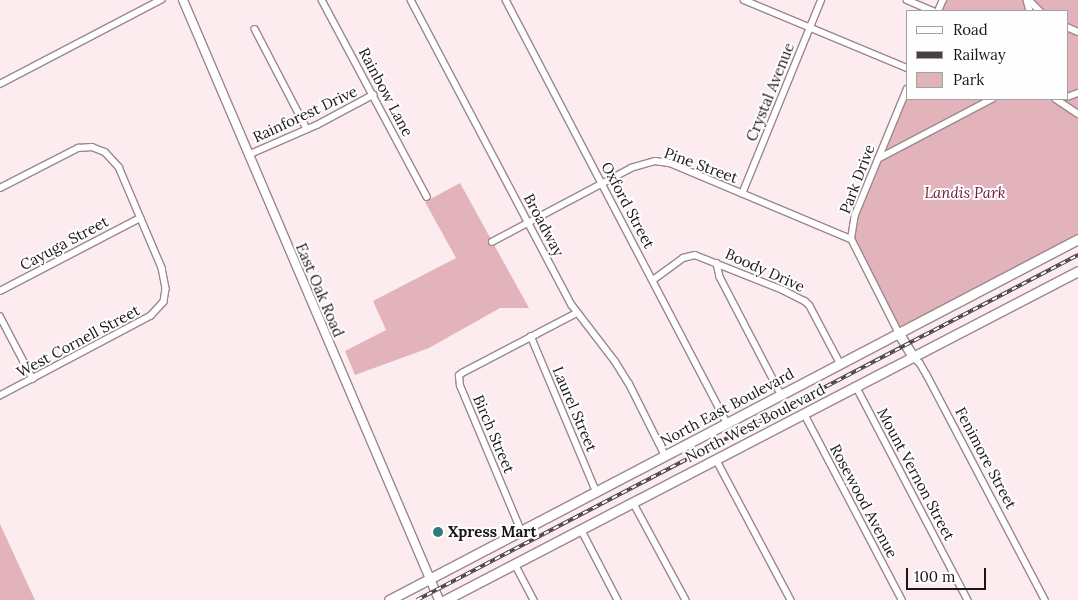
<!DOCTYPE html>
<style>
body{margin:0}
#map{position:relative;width:1078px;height:600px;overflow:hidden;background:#fcecef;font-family:Lora,serif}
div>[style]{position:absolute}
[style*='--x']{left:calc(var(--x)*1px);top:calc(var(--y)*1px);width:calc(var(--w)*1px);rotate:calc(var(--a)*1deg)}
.green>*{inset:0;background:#e3b3bb}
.roads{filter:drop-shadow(1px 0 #9b888b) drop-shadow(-1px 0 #9b888b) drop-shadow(0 1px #9b888b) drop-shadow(0 -1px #9b888b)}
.minor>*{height:5.5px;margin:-2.75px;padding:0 2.75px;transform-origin:2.75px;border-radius:2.75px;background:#fff}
.tertiary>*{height:8px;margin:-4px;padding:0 4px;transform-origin:4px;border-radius:4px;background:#fff}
.secondary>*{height:9px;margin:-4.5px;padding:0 4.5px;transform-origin:4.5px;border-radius:4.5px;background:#fff}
.rail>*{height:4px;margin-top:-2px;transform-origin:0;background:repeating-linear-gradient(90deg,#fefefe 0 5.5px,#483f41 0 11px);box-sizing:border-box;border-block:1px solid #483f41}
.dots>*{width:14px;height:14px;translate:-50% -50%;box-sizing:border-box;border:2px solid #fefefe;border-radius:50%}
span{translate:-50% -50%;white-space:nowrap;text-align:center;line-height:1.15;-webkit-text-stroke:4px #fefefe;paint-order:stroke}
.street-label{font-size:15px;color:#1d1617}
.park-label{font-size:15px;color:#711a35;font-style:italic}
.poi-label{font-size:15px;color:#1d1617;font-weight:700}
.left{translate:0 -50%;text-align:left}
.legend{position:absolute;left:906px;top:10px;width:162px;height:90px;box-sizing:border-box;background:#fefefe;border:1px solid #a4a1a2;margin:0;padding:6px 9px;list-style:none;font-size:15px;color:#1d1617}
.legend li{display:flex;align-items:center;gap:10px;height:25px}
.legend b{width:25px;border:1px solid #a4a1a2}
.scale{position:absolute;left:906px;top:568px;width:80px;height:22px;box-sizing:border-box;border:2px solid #1d1617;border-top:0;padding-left:6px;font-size:15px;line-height:18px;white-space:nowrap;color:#1d1617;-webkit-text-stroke:4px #fefefe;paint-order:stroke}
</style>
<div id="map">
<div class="green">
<i style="clip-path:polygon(943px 0,1078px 0,1078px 239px,898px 332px,862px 262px,846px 237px,907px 88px,907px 99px,1067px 99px,1067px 11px,938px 11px)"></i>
<i style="clip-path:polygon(460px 183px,529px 308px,500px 308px,429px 348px,355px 375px,345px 351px,386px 330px,373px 301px,456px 258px,425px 202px)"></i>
<i style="clip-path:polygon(0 524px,17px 561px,35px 600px,0 600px)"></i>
</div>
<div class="roads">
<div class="minor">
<i style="--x:322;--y:0;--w:223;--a:61.9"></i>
<i style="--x:411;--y:0;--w:345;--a:62.2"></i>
<i style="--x:572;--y:305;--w:71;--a:52.5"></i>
<i style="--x:615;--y:361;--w:26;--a:58"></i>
<i style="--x:629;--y:383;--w:80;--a:63.4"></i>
<i style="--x:506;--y:0;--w:476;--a:62.4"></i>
<i style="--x:744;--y:0;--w:177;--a:22.6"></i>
<i style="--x:907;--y:0;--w:28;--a:23"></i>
<i style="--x:1027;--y:0;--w:11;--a:75"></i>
<i style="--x:1029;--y:0;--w:16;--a:45"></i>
<i style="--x:938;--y:11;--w:12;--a:-66"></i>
<i style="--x:1067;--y:27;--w:12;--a:24"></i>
<i style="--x:255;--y:29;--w:113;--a:62.5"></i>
<i style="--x:0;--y:84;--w:182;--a:-27.6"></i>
<i style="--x:1067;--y:97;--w:12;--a:-20"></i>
<i style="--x:1056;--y:99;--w:27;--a:34"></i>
<i style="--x:248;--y:155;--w:75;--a:-23.5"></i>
<i style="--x:317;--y:125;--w:64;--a:-28.2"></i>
<i style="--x:878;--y:159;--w:129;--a:-27.8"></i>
<i style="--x:0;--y:188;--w:88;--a:-27.1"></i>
<i style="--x:78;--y:148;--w:14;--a:-4"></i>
<i style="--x:92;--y:147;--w:14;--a:21"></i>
<i style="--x:105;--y:152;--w:21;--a:47"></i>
<i style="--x:119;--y:167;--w:110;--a:66.9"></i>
<i style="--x:162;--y:268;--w:21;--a:79"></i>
<i style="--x:166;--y:289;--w:13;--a:99"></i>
<i style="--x:164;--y:302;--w:19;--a:133"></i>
<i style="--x:151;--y:316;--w:171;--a:152.1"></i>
<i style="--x:742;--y:194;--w:209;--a:-67.8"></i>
<i style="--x:492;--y:242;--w:157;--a:-28"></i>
<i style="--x:631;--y:168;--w:25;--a:-16"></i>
<i style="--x:655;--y:161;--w:15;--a:8"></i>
<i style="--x:670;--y:163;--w:196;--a:22.8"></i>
<i style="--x:717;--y:263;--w:14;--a:78"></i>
<i style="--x:720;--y:277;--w:132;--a:62.5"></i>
<i style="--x:653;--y:280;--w:37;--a:-36"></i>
<i style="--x:683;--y:258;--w:12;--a:-14"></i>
<i style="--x:695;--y:255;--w:95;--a:21.7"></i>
<i style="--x:783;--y:290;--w:25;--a:27"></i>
<i style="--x:805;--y:301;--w:7;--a:45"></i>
<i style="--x:810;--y:306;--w:64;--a:62.2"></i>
<i style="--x:0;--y:291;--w:158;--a:-27.5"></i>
<i style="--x:0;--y:316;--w:71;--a:62.4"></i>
<i style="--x:898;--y:332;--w:104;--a:-116.8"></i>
<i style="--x:851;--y:239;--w:24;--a:-81"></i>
<i style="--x:855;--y:215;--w:136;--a:-67.6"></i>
<i style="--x:531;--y:336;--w:168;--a:67.2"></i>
<i style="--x:913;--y:357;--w:9;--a:41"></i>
<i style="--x:920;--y:363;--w:14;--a:60"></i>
<i style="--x:927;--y:375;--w:254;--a:62.3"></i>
<i style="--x:856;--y:386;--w:242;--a:62.4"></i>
<i style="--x:804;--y:413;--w:211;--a:62.3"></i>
<i style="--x:716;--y:459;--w:160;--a:62"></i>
<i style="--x:633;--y:502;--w:111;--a:61.6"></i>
<i style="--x:581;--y:529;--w:80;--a:62.5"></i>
<i style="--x:521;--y:531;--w:157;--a:-112.8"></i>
<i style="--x:460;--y:386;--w:10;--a:-96"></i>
<i style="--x:459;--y:376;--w:4;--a:-45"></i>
<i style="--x:462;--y:373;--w:130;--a:-27.6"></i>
<i style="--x:515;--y:564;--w:41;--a:62.2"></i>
</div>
<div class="tertiary">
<i style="--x:183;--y:0;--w:652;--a:66.89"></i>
</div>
<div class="secondary">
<i style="--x:898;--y:332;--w:29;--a:59"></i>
<i style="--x:389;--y:600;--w:778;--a:-27.65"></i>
<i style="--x:445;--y:600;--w:713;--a:-27.46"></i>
</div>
</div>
<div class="rail">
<i style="--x:417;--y:600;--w:746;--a:-27.56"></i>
</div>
<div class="dots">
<i style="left:438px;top:532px;background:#317a7a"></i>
</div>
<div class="street-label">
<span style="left:386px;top:92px;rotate:62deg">Rainbow Lane</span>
<span style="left:770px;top:92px;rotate:-68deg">Crystal Avenue</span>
<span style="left:305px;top:114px;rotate:-25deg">Rainforest Drive</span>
<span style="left:701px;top:165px;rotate:20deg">Pine Street</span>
<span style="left:857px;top:179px;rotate:-69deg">Park Drive</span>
<span style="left:628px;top:205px;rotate:62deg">Oxford Street</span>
<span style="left:544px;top:225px;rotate:62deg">Broadway</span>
<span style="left:64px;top:243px;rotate:-28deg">Cayuga Street</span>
<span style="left:765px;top:270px;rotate:24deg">Boody Drive</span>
<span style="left:320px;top:290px;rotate:67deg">East Oak Road</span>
<span style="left:78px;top:341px;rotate:-28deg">West Cornell Street</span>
<span style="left:727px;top:407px;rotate:-28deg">North East Boulevard</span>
<span style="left:575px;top:409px;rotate:67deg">Laurel Street</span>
<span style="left:755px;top:423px;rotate:-27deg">North West Boulevard</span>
<span style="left:494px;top:434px;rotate:67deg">Birch Street</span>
<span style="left:986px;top:458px;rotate:62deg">Fenimore Street</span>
<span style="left:916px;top:474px;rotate:62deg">Mount Vernon Street</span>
<span style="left:864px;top:501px;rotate:62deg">Rosewood Avenue</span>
</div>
<div class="park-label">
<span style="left:965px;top:193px">Landis Park</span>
</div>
<div class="poi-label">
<span class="left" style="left:448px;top:532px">Xpress Mart</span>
</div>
<ul class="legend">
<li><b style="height:6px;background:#fff"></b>Road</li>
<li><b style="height:6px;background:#483f41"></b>Railway</li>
<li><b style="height:14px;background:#e3b3bb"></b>Park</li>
</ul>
<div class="scale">100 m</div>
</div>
